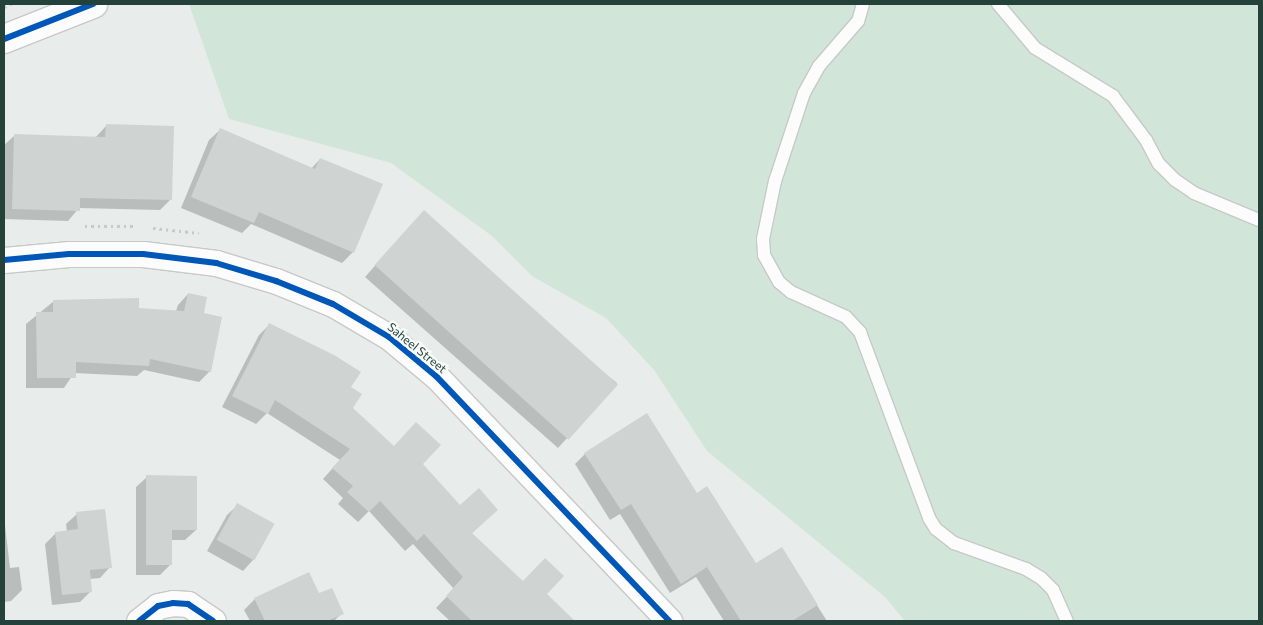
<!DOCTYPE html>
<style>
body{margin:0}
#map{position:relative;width:1263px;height:625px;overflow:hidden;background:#e8edeb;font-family:Commissioner,sans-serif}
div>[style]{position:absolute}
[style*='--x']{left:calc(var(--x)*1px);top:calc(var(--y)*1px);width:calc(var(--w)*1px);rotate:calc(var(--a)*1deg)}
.green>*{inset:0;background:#d1e6d8}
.shadow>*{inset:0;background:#0003}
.building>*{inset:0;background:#cfd4d2;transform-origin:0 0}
.path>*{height:3px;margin-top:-1.5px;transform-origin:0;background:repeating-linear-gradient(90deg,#c3ccca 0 2.5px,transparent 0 6.5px)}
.roads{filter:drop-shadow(1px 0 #c5cac8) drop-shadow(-1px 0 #c5cac8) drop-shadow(0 1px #c5cac8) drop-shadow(0 -1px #c5cac8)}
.lane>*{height:12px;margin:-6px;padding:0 6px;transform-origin:6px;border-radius:6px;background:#fcfcfc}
.street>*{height:25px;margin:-12.5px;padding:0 12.5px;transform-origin:12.5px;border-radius:12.5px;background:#fcfcfc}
.secondary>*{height:28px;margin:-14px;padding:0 14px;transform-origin:14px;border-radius:14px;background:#fcfcfc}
.cycleway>*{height:6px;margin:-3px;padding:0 3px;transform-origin:3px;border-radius:3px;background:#0057b8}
span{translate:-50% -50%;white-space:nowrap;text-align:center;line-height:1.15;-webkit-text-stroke:5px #f7fbf9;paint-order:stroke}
.street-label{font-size:12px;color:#24423a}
.frame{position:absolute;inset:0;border:5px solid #24423a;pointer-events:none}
</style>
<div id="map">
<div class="green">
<i style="clip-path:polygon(189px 4px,1259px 4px,1259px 621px,905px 621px,885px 597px,707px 451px,654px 370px,606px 318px,532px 276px,492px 236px,391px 163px,229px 119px)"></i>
</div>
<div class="shadow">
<i style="clip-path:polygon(106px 126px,170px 200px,160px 210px,79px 208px,68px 221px,4px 219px,4px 145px,14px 136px,95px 138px)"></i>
<i style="clip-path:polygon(220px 130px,311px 169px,320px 159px,353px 252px,342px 263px,251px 224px,242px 233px,181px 208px,209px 140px)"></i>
<i style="clip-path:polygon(413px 223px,617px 383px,558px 448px,365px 277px)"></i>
<i style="clip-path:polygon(188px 294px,203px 314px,210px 371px,199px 382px,144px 370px,137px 376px,74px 373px,64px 388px,26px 388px,26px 324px,54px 301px,138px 299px,138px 309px,176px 311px,178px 305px)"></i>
<i style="clip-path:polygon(269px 325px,349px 387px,351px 408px,394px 447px,421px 464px,460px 507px,486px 520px,471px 534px,523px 583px,546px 595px,573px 621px,450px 621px,436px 608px,454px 589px,413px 544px,405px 551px,369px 511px,358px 522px,338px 504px,343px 498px,323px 479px,340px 460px,267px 413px,256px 424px,222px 407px,259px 335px)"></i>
<i style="clip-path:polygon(585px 454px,697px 494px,756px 565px,781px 549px,827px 621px,724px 621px,696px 577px,670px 593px,620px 514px,610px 520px,575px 464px)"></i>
<i style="clip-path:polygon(147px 477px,196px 530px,185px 540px,171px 540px,171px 564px,160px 575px,136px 575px,136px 487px)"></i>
<i style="clip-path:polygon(238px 505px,253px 560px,243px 571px,207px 551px,227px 515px)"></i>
<i style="clip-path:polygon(77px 514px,110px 567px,100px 578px,90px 579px,91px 591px,80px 602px,52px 605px,45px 544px,56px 533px,67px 532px,66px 524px)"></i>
<i style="clip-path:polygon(5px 525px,10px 568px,19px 567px,22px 590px,11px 601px,4px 602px)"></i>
<i style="clip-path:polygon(319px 595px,342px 613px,334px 621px,250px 621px,244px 610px,255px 599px)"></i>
</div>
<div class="building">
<i style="clip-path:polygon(106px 124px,174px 126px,172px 200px,80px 198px,80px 211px,12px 209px,14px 134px,105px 137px)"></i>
<i style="clip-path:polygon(220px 128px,315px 169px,320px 158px,383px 184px,354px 253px,259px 212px,254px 223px,191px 197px)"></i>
<i style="left:424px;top:210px;width:261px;height:74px;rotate:42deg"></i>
<i style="clip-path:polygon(188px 293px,207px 297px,204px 313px,222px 317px,211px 372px,150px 359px,149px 366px,76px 362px,76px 378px,37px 378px,36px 312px,53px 312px,53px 300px,139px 298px,139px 308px,184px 311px)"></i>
<i style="clip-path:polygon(269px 323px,334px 355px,361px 372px,351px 387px,362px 394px,353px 408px,394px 446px,416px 422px,441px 445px,423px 464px,460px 505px,479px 488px,498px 510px,472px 533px,523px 581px,545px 558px,564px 576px,547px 594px,575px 621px,472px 621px,446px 596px,463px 577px,424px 534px,417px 541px,380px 501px,369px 512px,347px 492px,353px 486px,332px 468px,350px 449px,275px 400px,268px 414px,232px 396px)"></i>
<i style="clip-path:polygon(647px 413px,697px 493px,707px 486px,756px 563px,782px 547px,818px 605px,792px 621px,741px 621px,707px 567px,681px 584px,631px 504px,621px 510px,584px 453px)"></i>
<i style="clip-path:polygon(146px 475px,197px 476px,197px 530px,172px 530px,172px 565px,146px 565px)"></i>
<i style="left:237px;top:503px;width:43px;height:42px;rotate:29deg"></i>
<i style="clip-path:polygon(105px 509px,112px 568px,90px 570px,92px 592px,62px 595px,55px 532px,78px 529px,76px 512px)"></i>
<i style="clip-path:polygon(309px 572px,319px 593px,332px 588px,344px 614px,327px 621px,265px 621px,254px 598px)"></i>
</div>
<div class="path">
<i style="--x:4;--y:7;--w:8;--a:-23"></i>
<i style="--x:85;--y:226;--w:49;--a:0"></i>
<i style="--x:153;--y:228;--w:46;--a:6.2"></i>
</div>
<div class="roads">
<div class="lane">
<i style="--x:863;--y:4;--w:18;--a:106"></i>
<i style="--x:858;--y:21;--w:60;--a:130.9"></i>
<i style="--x:819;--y:66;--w:31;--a:119"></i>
<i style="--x:804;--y:93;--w:93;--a:108.2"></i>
<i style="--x:775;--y:181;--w:59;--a:101.7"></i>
<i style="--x:763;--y:239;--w:16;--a:86"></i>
<i style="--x:764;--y:255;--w:31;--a:61"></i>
<i style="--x:779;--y:282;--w:16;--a:40"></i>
<i style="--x:791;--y:292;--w:60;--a:24.4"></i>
<i style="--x:846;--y:317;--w:21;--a:47"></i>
<i style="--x:860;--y:332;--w:198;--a:69.6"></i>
<i style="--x:929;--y:518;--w:13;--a:58"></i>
<i style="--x:936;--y:529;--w:23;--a:38"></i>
<i style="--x:954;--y:543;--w:77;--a:19.9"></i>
<i style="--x:1026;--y:569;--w:17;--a:31"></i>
<i style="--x:1041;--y:578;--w:17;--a:45"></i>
<i style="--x:1053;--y:590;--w:34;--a:66"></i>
<i style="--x:998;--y:4;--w:57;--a:49.9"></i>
<i style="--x:1035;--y:48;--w:92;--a:31.6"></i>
<i style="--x:1113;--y:96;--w:55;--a:53.1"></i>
<i style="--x:1146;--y:140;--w:27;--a:62"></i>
<i style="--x:1159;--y:164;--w:23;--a:45"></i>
<i style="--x:1175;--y:180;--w:23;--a:34"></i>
<i style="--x:1194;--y:193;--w:70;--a:22.6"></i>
</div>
<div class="street">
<i style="--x:4;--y:260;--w:65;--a:-5.3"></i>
<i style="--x:69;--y:254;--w:74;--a:0"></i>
<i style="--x:143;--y:254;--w:74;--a:7"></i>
<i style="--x:216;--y:263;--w:63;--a:16.7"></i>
<i style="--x:276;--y:281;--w:61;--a:22"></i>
<i style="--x:333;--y:304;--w:65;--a:30.5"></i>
<i style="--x:389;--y:337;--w:62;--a:39.8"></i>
<i style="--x:437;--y:377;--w:337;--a:46.4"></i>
<i style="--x:139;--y:621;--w:24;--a:-38"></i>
<i style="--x:158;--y:606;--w:15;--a:-11"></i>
<i style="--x:173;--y:603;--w:15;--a:4"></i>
<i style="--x:188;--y:604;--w:30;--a:34"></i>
</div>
<div class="secondary">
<i style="--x:4;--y:39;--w:96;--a:-21.5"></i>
</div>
</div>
<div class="cycleway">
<i style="--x:4;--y:39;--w:96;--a:-21.5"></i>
<i style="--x:4;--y:260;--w:65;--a:-5.3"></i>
<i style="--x:69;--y:254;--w:74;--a:0"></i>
<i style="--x:143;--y:254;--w:74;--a:7"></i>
<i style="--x:216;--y:263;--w:63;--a:16.7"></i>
<i style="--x:276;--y:281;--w:61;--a:22"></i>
<i style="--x:333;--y:304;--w:65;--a:30.5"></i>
<i style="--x:389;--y:337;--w:62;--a:39.8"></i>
<i style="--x:437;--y:377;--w:337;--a:46.4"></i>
<i style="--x:139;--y:621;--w:24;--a:-38"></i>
<i style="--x:158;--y:606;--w:15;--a:-11"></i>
<i style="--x:173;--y:603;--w:15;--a:4"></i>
<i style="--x:188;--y:604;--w:30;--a:34"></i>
</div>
<div class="street-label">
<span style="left:417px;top:348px;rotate:39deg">Saheel Street</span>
</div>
<div class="frame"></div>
</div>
